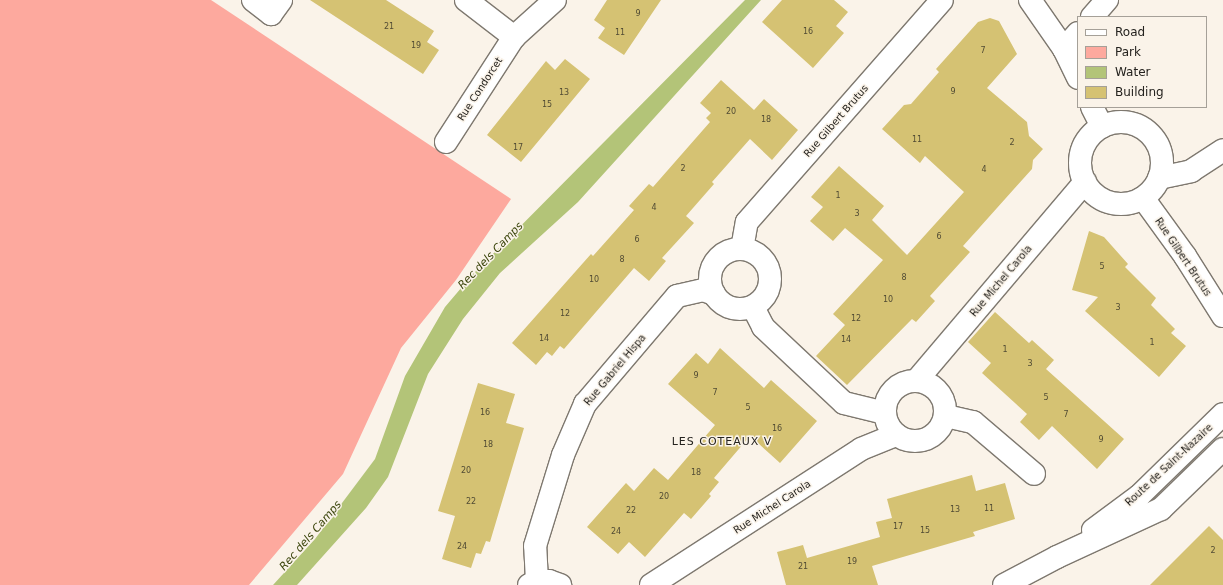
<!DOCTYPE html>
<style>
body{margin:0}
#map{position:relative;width:1223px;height:585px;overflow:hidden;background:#faf3e9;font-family:"DejaVu Sans",sans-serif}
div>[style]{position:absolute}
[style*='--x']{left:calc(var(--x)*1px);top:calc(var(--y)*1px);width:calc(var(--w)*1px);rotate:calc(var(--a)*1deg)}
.green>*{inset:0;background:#fda99e}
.water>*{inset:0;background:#b3c478}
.building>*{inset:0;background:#d5c273}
.roads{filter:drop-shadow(1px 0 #7e786f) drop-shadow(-1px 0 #7e786f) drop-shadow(0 1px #7e786f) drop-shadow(0 -1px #7e786f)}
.minor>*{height:22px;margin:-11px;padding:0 11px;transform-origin:11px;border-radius:11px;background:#fff}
.minor>.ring{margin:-11px;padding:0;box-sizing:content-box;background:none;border:22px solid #fff;border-radius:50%}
span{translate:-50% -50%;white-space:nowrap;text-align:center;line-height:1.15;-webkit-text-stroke:3px #faf3e9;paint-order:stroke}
.number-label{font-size:8px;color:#514b34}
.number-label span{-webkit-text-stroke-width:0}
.street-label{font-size:10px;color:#25231f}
.water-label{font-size:11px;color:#3a440a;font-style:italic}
.neighbourhood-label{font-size:11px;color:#25231f;letter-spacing:1px}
.legend{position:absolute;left:1077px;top:16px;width:130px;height:92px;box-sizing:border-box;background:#faf3e9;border:1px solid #a5a098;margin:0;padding:5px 7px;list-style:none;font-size:12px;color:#25231f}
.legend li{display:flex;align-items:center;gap:8px;height:20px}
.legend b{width:20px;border:1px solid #a5a098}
</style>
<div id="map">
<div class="green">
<i style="clip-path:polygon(0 0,211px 0,511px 199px,456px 280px,401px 348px,343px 474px,249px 585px,0 585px)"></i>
</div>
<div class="water">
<i style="clip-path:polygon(745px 0,761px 0,578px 202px,500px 273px,463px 319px,428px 374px,388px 477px,366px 508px,297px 585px,273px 585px,315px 539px,375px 459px,405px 376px,445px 307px,473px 274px)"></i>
</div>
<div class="building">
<i style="clip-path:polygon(310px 0,386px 0,434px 31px,427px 42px,439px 50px,423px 74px)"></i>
<i style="clip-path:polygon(607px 0,661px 0,624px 55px,598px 38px,605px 28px,594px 20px)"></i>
<i style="clip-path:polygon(782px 0,834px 0,848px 12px,836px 26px,844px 33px,813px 68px,762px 22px)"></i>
<i style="clip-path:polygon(990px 18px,999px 21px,1017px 54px,987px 88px,1027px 122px,1029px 136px,1043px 149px,1033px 160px,1032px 169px,963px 246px,970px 252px,930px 296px,935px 301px,916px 322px,912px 319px,847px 385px,816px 356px,845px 325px,833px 314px,883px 260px,845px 228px,833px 241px,810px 221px,823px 207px,811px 197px,839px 166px,884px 206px,872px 220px,907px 255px,964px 192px,925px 156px,920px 163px,882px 129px,904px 105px,911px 104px,939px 72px,936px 69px,978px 22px)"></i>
<i style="clip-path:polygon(565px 59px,590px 79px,521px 162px,487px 135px,546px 61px,555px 70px)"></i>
<i style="clip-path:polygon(721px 80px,754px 110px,764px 99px,798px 130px,772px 160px,750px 139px,712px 182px,714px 184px,686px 216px,694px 223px,662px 258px,666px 261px,649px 281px,634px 268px,564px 349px,560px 346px,552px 356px,547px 352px,536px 365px,512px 343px,591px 254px,593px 256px,634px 210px,629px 206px,649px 184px,653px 187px,710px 122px,706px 118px,711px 113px,700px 103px)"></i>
<i style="clip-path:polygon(1089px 231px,1104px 237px,1128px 264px,1125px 267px,1156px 298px,1151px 305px,1175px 329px,1171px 333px,1186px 346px,1159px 377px,1085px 311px,1098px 297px,1072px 290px)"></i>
<i style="clip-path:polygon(995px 312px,1029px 343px,1032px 340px,1054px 360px,1046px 369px,1124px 439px,1097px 469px,1052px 426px,1039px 440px,1020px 422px,1027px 414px,982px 373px,991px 363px,968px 342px)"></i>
<i style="clip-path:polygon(720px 348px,764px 388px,771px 380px,817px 421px,780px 463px,750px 436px,714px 478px,719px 482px,709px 494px,711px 496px,691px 519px,684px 513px,645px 557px,629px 542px,618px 554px,587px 527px,626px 483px,634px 491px,654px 468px,668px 480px,715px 425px,668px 384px,696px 353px,708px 364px)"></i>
<i style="clip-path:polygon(478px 383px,515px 394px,506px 423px,524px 428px,490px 542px,486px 541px,481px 554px,476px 553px,471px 568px,442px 559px,455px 516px,438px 511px)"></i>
<i style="clip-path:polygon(972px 475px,976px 491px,1005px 483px,1015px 519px,973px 532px,975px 536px,872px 566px,878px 585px,786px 585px,777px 552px,803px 545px,807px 558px,880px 537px,876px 522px,892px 518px,887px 499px)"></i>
<i style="clip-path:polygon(1209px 526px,1223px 540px,1223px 585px,1150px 585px)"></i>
</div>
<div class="roads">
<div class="minor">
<i style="--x:253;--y:0;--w:23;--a:38"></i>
<i style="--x:271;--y:14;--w:17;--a:-54"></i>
<i style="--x:466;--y:0;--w:61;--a:37.6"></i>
<i style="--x:1030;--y:0;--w:60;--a:55.2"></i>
<i style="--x:1064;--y:49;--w:32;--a:64"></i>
<i style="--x:1092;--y:17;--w:23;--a:-49"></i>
<i style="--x:1064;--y:49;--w:21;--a:-49"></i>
<i style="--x:1092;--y:107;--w:22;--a:63"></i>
<i class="ring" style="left:1080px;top:122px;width:60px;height:60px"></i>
<i style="--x:446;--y:142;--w:125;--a:-57.1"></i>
<i style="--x:514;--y:37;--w:55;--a:-42.1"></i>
<i style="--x:1159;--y:178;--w:33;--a:-12"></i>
<i style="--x:1191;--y:171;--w:38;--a:-33"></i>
<i style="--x:1143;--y:198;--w:72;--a:54.1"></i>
<i style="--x:1185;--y:256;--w:71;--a:57.7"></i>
<i style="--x:742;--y:249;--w:27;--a:-80"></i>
<i style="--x:747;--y:222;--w:295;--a:-48.7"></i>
<i class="ring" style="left:710px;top:249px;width:38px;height:38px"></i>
<i style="--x:753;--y:307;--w:22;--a:63"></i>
<i style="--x:763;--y:327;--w:111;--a:43.2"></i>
<i style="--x:844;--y:403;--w:42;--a:13.7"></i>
<i style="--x:917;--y:380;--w:260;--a:-49.7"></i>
<i class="ring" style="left:885px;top:381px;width:38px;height:38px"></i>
<i style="--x:946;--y:416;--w:28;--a:13"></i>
<i style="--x:973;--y:422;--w:80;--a:40.4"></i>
<i style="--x:1093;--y:530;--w:57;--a:-36.5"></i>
<i style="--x:1139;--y:496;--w:117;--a:-44.3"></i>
<i style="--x:537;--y:581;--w:35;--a:-93"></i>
<i style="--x:535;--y:546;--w:95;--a:-72.9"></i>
<i style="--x:563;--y:455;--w:56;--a:-66.7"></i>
<i style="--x:585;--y:404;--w:142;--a:-49.6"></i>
<i style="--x:677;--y:296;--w:27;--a:-13"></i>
<i style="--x:703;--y:290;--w:12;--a:20"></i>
<i style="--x:529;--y:585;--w:9;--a:-27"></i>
<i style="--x:537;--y:581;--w:12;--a:0"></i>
<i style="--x:549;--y:581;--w:12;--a:20"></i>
<i style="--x:651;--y:585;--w:250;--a:-32.9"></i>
<i style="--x:861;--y:449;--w:38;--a:-22"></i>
<i style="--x:1004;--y:585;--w:60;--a:-27.8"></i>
<i style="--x:1057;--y:557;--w:115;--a:-24.8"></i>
<i style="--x:1161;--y:509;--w:86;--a:-44.1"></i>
</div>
</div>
<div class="number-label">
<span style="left:638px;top:14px">9</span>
<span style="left:389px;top:27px">21</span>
<span style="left:808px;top:32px">16</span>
<span style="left:620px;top:33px">11</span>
<span style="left:416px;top:46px">19</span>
<span style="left:983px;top:51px">7</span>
<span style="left:953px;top:92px">9</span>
<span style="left:564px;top:93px">13</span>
<span style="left:547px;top:105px">15</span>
<span style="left:731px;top:112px">20</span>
<span style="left:766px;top:120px">18</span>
<span style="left:917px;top:140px">11</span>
<span style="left:1012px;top:143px">2</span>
<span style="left:518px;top:148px">17</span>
<span style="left:683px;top:169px">2</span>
<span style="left:984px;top:170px">4</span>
<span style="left:838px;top:196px">1</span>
<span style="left:654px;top:208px">4</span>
<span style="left:857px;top:214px">3</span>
<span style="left:939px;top:237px">6</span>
<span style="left:637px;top:240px">6</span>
<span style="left:622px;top:260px">8</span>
<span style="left:1102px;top:267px">5</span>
<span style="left:904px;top:278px">8</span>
<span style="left:594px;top:280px">10</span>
<span style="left:888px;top:300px">10</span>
<span style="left:1118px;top:308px">3</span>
<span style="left:565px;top:314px">12</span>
<span style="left:856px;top:319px">12</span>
<span style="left:544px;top:339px">14</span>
<span style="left:846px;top:340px">14</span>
<span style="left:1152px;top:343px">1</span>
<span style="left:1005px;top:350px">1</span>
<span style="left:1030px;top:364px">3</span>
<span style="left:696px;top:376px">9</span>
<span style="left:715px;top:393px">7</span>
<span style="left:1046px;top:398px">5</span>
<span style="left:748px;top:408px">5</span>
<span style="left:485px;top:413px">16</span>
<span style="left:1066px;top:415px">7</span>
<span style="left:777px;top:429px">16</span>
<span style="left:1101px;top:440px">9</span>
<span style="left:488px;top:445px">18</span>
<span style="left:466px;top:471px">20</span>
<span style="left:696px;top:473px">18</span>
<span style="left:664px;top:497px">20</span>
<span style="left:471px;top:502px">22</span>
<span style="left:989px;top:509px">11</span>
<span style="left:955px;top:510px">13</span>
<span style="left:631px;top:511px">22</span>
<span style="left:898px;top:527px">17</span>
<span style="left:925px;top:531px">15</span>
<span style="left:616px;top:532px">24</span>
<span style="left:462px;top:547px">24</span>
<span style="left:1213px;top:551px">2</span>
<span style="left:852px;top:562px">19</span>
<span style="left:803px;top:567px">21</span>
</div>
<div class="street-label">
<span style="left:480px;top:89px;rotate:-57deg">Rue Condorcet</span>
<span style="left:836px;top:121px;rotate:-49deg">Rue Gilbert Brutus</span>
<span style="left:1183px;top:257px;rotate:56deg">Rue Gilbert Brutus</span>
<span style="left:1001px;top:281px;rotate:-50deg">Rue Michel Carola</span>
<span style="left:615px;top:370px;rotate:-50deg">Rue Gabriel Hispa</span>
<span style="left:1169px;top:465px;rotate:-43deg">Route de Saint-Nazaire</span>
<span style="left:772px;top:507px;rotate:-33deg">Rue Michel Carola</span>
</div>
<div class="water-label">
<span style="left:491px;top:256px;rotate:-46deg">Rec dels Camps</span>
<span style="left:311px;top:536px;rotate:-49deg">Rec dels Camps</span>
</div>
<div class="neighbourhood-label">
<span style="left:722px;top:442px">LES COTEAUX V</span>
</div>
<ul class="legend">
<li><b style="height:5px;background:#fff"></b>Road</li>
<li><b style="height:11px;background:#fda99e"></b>Park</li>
<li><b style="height:11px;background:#b3c478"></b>Water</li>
<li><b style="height:11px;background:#d5c273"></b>Building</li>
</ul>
</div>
